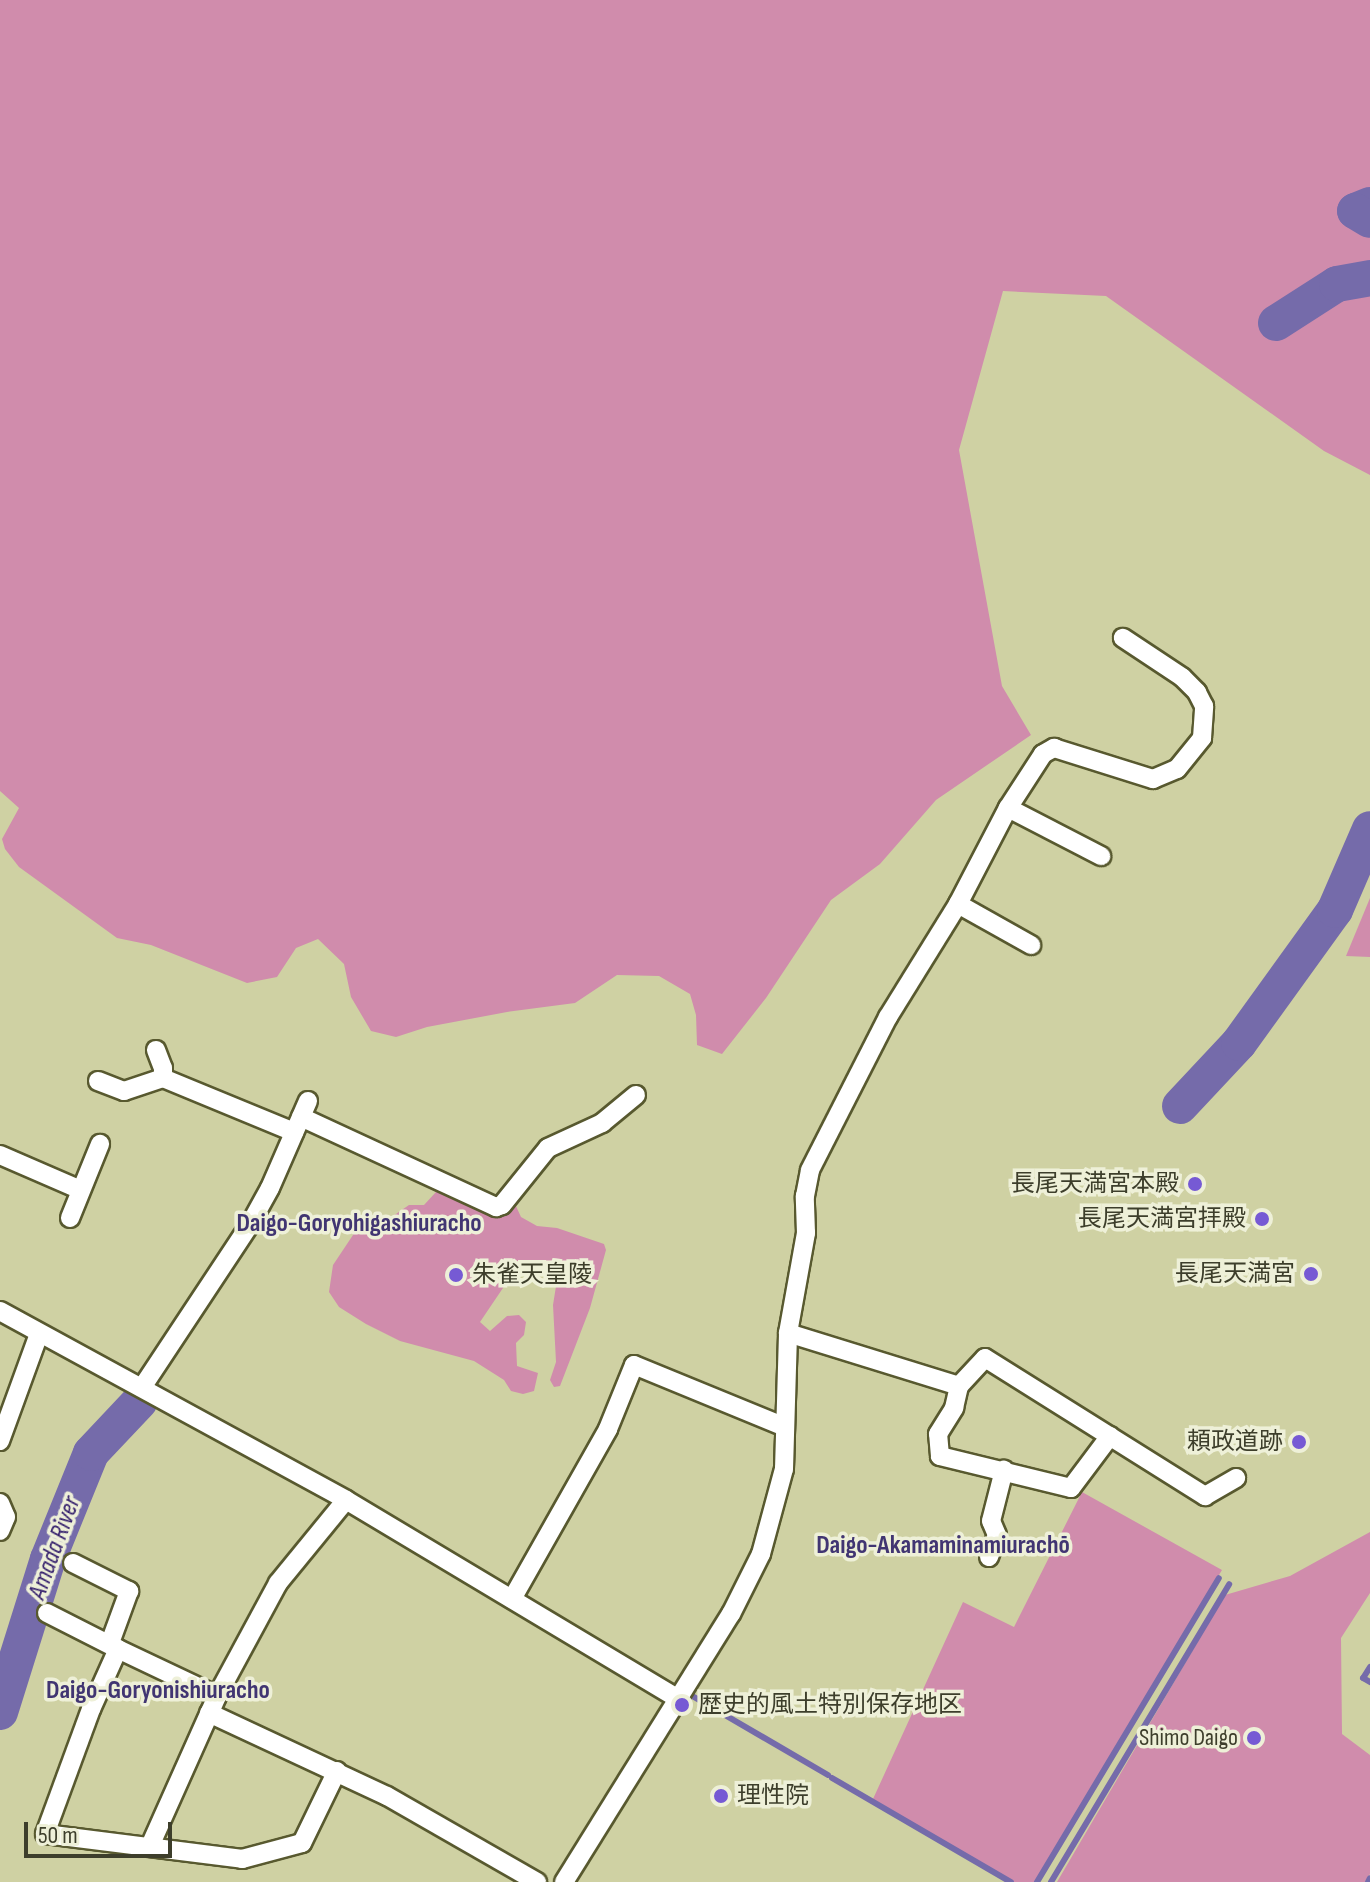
<!DOCTYPE html>
<meta charset="utf-8">
<style>
body{margin:0}
#map{position:relative;width:1370px;height:1882px;overflow:hidden;background:#cfd1a3;font-family:"Sofia Sans Condensed","Noto Sans JP",sans-serif}
div>[style]{position:absolute}
[style*='--x']{left:calc(var(--x)*1px);top:calc(var(--y)*1px);width:calc(var(--w)*1px);rotate:calc(var(--a)*1deg)}
.green>*{inset:0;background:#d08cac}
.stream>*{height:6px;margin:-3px;padding:0 3px;transform-origin:3px;border-radius:3px;background:#756baa}
.river>*{height:36px;margin:-18px;padding:0 18px;transform-origin:18px;border-radius:18px;background:#756baa}
.roads{filter:drop-shadow(2px 0 #58592f) drop-shadow(-2px 0 #58592f) drop-shadow(0 2px #58592f) drop-shadow(0 -2px #58592f)}
.minor>*{height:18px;margin:-9px;padding:0 9px;transform-origin:9px;border-radius:9px;background:#fff}
.dots>*{width:22px;height:22px;translate:-50% -50%;box-sizing:border-box;border:4px solid #eef0d8;border-radius:50%}
span{translate:-50% -50%;white-space:nowrap;text-align:center;line-height:1.15;-webkit-text-stroke:7px #eef0d8;paint-order:stroke}
.poi-label{font-size:24px;color:#3d3e2b}
.right{translate:-100% -50%;text-align:right}
.left{translate:0 -50%;text-align:left}
.neighbourhood-label{font-size:26px;color:#413572;font-weight:700}
.water-label{font-size:26px;color:#341f6c;font-style:italic}
.scale{position:absolute;left:24px;top:1822px;width:148px;height:36px;box-sizing:border-box;border:4px solid #3d3e2b;border-top:0;padding-left:10px;font-size:24px;line-height:28px;white-space:nowrap;color:#3d3e2b;-webkit-text-stroke:6px #eef0d8;paint-order:stroke}
</style>
<div id="map">
<div class="green">
<i style="clip-path:polygon(0 0,1370px 0,1370px 475px,1324px 451px,1106px 296px,1003px 291px,959px 450px,1002px 686px,1031px 735px,936px 800px,880px 864px,831px 900px,766px 998px,722px 1054px,697px 1045px,696px 1015px,690px 994px,659px 976px,617px 975px,575px 1003px,507px 1012px,427px 1027px,396px 1037px,371px 1031px,351px 997px,344px 964px,318px 939px,296px 948px,277px 977px,247px 983px,151px 945px,117px 938px,19px 867px,5px 849px,2px 839px,19px 808px,0 791px)"></i>
<i style="clip-path:polygon(1370px 898px,1370px 957px,1346px 956px)"></i>
<i style="clip-path:polygon(451px 1189px,495px 1201px,507px 1200px,515px 1204px,521px 1217px,537px 1226px,557px 1228px,604px 1244px,606px 1250px,590px 1308px,560px 1386px,554px 1387px,550px 1380px,556px 1362px,553px 1305px,557px 1280px,542px 1265px,517px 1261px,507px 1264px,505px 1285px,480px 1322px,490px 1331px,507px 1316px,519px 1315px,526px 1322px,524px 1335px,516px 1343px,517px 1366px,538px 1373px,534px 1391px,523px 1394px,511px 1391px,504px 1380px,474px 1361px,400px 1341px,366px 1324px,339px 1307px,329px 1292px,333px 1265px,357px 1229px,383px 1223px,409px 1205px,424px 1205px,436px 1192px)"></i>
<i style="clip-path:polygon(1082px 1492px,1222px 1570px,1036px 1882px,1013px 1882px,873px 1799px,963px 1602px,1014px 1627px)"></i>
<i style="clip-path:polygon(1370px 1532px,1370px 1593px,1341px 1638px,1342px 1734px,1370px 1755px,1370px 1874px,1365px 1882px,1057px 1882px,1225px 1595px,1290px 1576px)"></i>
</div>
<div class="stream">
<i style="--x:1370;--y:1667;--w:13;--a:122"></i>
<i style="--x:1363;--y:1678;--w:8;--a:30"></i>
<i style="--x:694;--y:1697;--w:155;--a:30.2"></i>
<i style="--x:832;--y:1778;--w:207;--a:30.2"></i>
<i style="--x:1037;--y:1882;--w:354;--a:-59.1"></i>
<i style="--x:1051;--y:1882;--w:347;--a:-59.1"></i>
<i style="--x:1368;--y:1882;--w:4;--a:-63"></i>
</div>
<div class="river">
<i style="--x:1370;--y:205;--w:16;--a:158"></i>
<i style="--x:1355;--y:211;--w:17;--a:31"></i>
<i style="--x:1276;--y:323;--w:72;--a:-32.6"></i>
<i style="--x:1337;--y:284;--w:34;--a:-10"></i>
<i style="--x:1180;--y:1106;--w:86;--a:-46.9"></i>
<i style="--x:1239;--y:1043;--w:164;--a:-54.2"></i>
<i style="--x:1335;--y:910;--w:88;--a:-66.6"></i>
<i style="--x:0;--y:1712;--w:160;--a:-72.6"></i>
<i style="--x:48;--y:1559;--w:114;--a:-67.9"></i>
<i style="--x:91;--y:1453;--w:71;--a:-46.7"></i>
</div>
<div class="roads">
<div class="minor">
<i style="--x:1008;--y:808;--w:105;--a:27.3"></i>
<i style="--x:958;--y:904;--w:84;--a:29.3"></i>
<i style="--x:156;--y:1050;--w:19;--a:69"></i>
<i style="--x:163;--y:1068;--w:10;--a:90"></i>
<i style="--x:98;--y:1081;--w:28;--a:21"></i>
<i style="--x:124;--y:1091;--w:41;--a:-18.4"></i>
<i style="--x:163;--y:1078;--w:142;--a:22.4"></i>
<i style="--x:301;--y:1117;--w:215;--a:24.8"></i>
<i style="--x:496;--y:1207;--w:6;--a:-18"></i>
<i style="--x:502;--y:1205;--w:73;--a:-51.1"></i>
<i style="--x:548;--y:1148;--w:60;--a:-24.8"></i>
<i style="--x:602;--y:1123;--w:44;--a:-39.5"></i>
<i style="--x:0;--y:1155;--w:88;--a:23.4"></i>
<i style="--x:70;--y:1218;--w:80;--a:-67.9"></i>
<i style="--x:0;--y:1311;--w:394;--a:28.6"></i>
<i style="--x:346;--y:1500;--w:388;--a:30.9"></i>
<i style="--x:788;--y:1333;--w:179;--a:17.2"></i>
<i style="--x:143;--y:1386;--w:192;--a:-56.5"></i>
<i style="--x:249;--y:1226;--w:43;--a:-61.1"></i>
<i style="--x:270;--y:1188;--w:95;--a:-66.4"></i>
<i style="--x:1110;--y:1436;--w:65;--a:126.9"></i>
<i style="--x:1071;--y:1488;--w:135;--a:-166.3"></i>
<i style="--x:940;--y:1456;--w:22;--a:-95"></i>
<i style="--x:938;--y:1434;--w:31;--a:-58"></i>
<i style="--x:954;--y:1408;--w:23;--a:-77"></i>
<i style="--x:959;--y:1386;--w:38;--a:-47"></i>
<i style="--x:985;--y:1358;--w:260;--a:32.1"></i>
<i style="--x:1205;--y:1496;--w:36;--a:-30"></i>
<i style="--x:0;--y:1441;--w:114;--a:-70"></i>
<i style="--x:0;--y:1503;--w:15;--a:67"></i>
<i style="--x:6;--y:1517;--w:15;--a:113"></i>
<i style="--x:989;--y:1557;--w:23;--a:-70"></i>
<i style="--x:997;--y:1535;--w:15;--a:-113"></i>
<i style="--x:991;--y:1521;--w:53;--a:-75.7"></i>
<i style="--x:73;--y:1563;--w:63;--a:26.6"></i>
<i style="--x:129;--y:1591;--w:55;--a:110.1"></i>
<i style="--x:512;--y:1599;--w:195;--a:-60.5"></i>
<i style="--x:608;--y:1429;--w:69;--a:-67.9"></i>
<i style="--x:634;--y:1365;--w:163;--a:22.3"></i>
<i style="--x:47;--y:1613;--w:80;--a:26.9"></i>
<i style="--x:217;--y:1696;--w:110;--a:-154.6"></i>
<i style="--x:118;--y:1649;--w:66;--a:114.2"></i>
<i style="--x:91;--y:1709;--w:133;--a:110.2"></i>
<i style="--x:45;--y:1834;--w:199;--a:7.2"></i>
<i style="--x:242;--y:1859;--w:62;--a:-14.9"></i>
<i style="--x:302;--y:1843;--w:80;--a:-64.1"></i>
<i style="--x:209;--y:1713;--w:196;--a:25"></i>
<i style="--x:387;--y:1796;--w:173;--a:29.8"></i>
<i style="--x:150;--y:1846;--w:164;--a:-65.9"></i>
<i style="--x:217;--y:1696;--w:128;--a:-61.6"></i>
<i style="--x:278;--y:1583;--w:107;--a:-50.7"></i>
<i style="--x:564;--y:1882;--w:316;--a:-58.1"></i>
<i style="--x:731;--y:1614;--w:67;--a:-63.4"></i>
<i style="--x:761;--y:1554;--w:88;--a:-74.9"></i>
<i style="--x:784;--y:1469;--w:136;--a:-88.3"></i>
<i style="--x:788;--y:1333;--w:102;--a:-79.8"></i>
<i style="--x:806;--y:1233;--w:37;--a:-92"></i>
<i style="--x:805;--y:1196;--w:26;--a:-79"></i>
<i style="--x:810;--y:1170;--w:172;--a:-63"></i>
<i style="--x:888;--y:1017;--w:133;--a:-58.2"></i>
<i style="--x:958;--y:904;--w:108;--a:-62.5"></i>
<i style="--x:1008;--y:808;--w:64;--a:-57.1"></i>
<i style="--x:1043;--y:754;--w:13;--a:-29"></i>
<i style="--x:1054;--y:748;--w:104;--a:17.4"></i>
<i style="--x:1153;--y:779;--w:26;--a:-23"></i>
<i style="--x:1177;--y:769;--w:40;--a:-51"></i>
<i style="--x:1202;--y:738;--w:32;--a:-86"></i>
<i style="--x:1204;--y:706;--w:16;--a:-117"></i>
<i style="--x:1197;--y:692;--w:21;--a:-135"></i>
<i style="--x:1182;--y:677;--w:71;--a:-146.5"></i>
</div>
</div>
<div class="dots">
<i style="left:1195px;top:1184px;background:#765ad4"></i>
<i style="left:1262px;top:1219px;background:#765ad4"></i>
<i style="left:1311px;top:1274px;background:#765ad4"></i>
<i style="left:456px;top:1275px;background:#765ad4"></i>
<i style="left:1299px;top:1442px;background:#765ad4"></i>
<i style="left:682px;top:1705px;background:#765ad4"></i>
<i style="left:1254px;top:1738px;background:#765ad4"></i>
<i style="left:721px;top:1796px;background:#765ad4"></i>
</div>
<div class="poi-label">
<span class="right" style="left:1179px;top:1184px">長尾天満宮本殿</span>
<span class="right" style="left:1246px;top:1219px">長尾天満宮拝殿</span>
<span class="right" style="left:1295px;top:1274px">長尾天満宮</span>
<span class="left" style="left:472px;top:1275px">朱雀天皇陵</span>
<span class="right" style="left:1283px;top:1442px">頼政道跡</span>
<span class="left" style="left:698px;top:1705px">歴史的風土特別保存地区</span>
<span class="right" style="left:1238px;top:1738px">Shimo Daigo</span>
<span class="left" style="left:737px;top:1796px">理性院</span>
</div>
<div class="neighbourhood-label">
<span style="left:359px;top:1224px">Daigo-Goryohigashiuracho</span>
<span style="left:943px;top:1546px">Daigo-Akamaminamiurachō</span>
<span style="left:158px;top:1691px">Daigo-Goryonishiuracho</span>
</div>
<div class="water-label">
<span style="left:55px;top:1548px;rotate:-70deg">Amada River</span>
</div>
<div class="scale">50 m</div>
</div>
